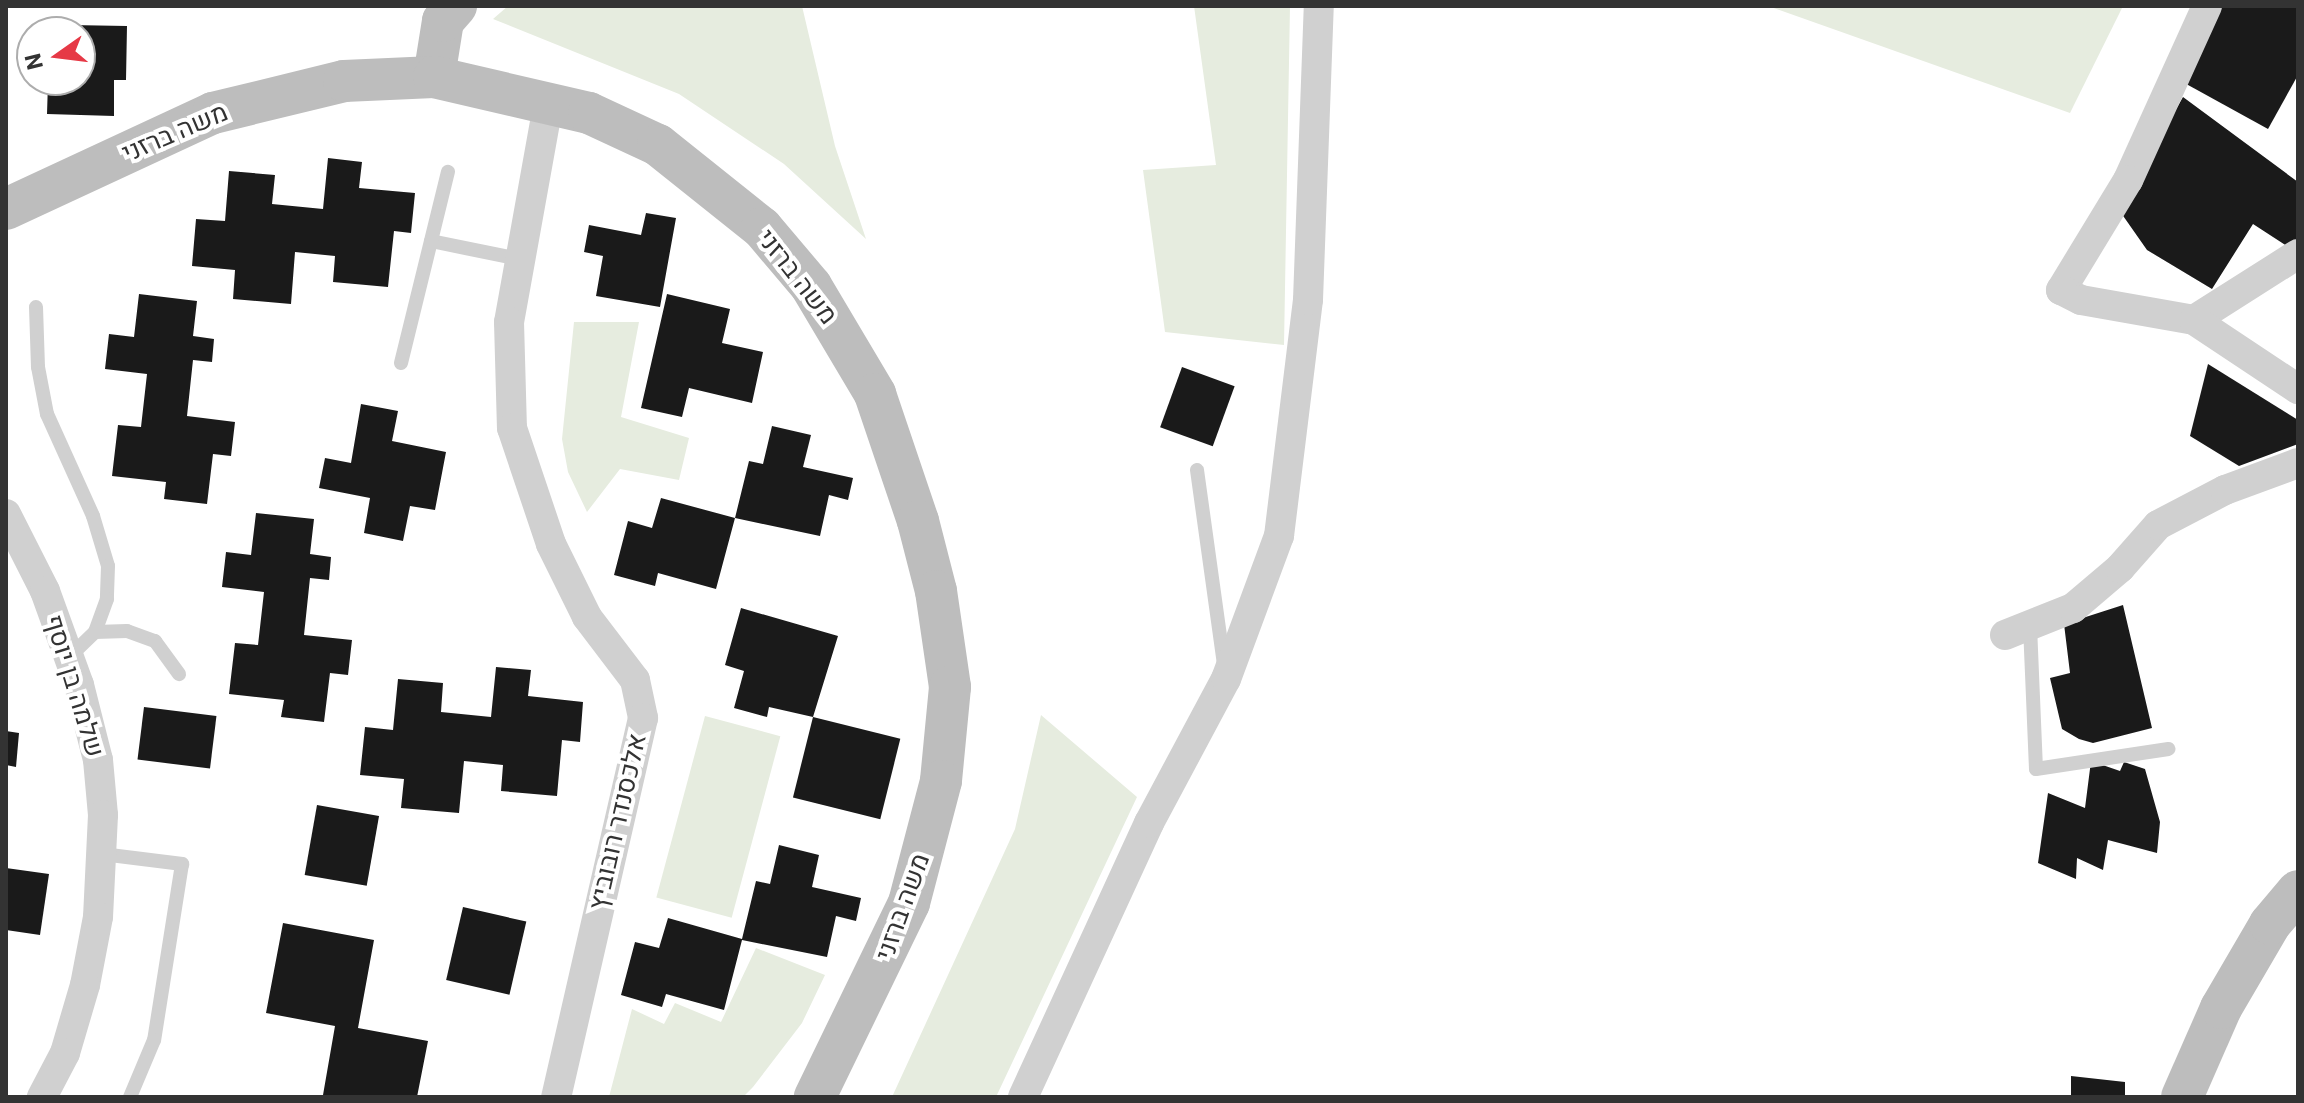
<!DOCTYPE html>
<meta charset="utf-8">
<style>
body{margin:0}
#map{position:relative;width:2304px;height:1103px;overflow:hidden;background:#fff;font-family:Roboto,Heebo,sans-serif}
div>[style]{position:absolute}
[style*='--x']{left:calc(var(--x)*1px);top:calc(var(--y)*1px);width:calc(var(--w)*1px);rotate:calc(var(--a)*1deg)}
.green>*{inset:0;background:#e6ecdf;transform-origin:0 0}
.building>*{inset:0;background:#1a1a1a;transform-origin:0 0}
.lane>*{height:14px;margin:-7px;padding:0 7px;transform-origin:7px;border-radius:7px;background:#d0d0d0}
.street>*{height:30px;margin:-15px;padding:0 15px;transform-origin:15px;border-radius:15px;background:#d0d0d0}
.secondary>*{height:42px;margin:-21px;padding:0 21px;transform-origin:21px;border-radius:21px;background:#bdbdbd}
span{translate:-50% -50%;white-space:nowrap;text-align:center;line-height:1.15;-webkit-text-stroke:8px #fff;paint-order:stroke}
.street-label{font-size:26px;color:#333}
.frame{position:absolute;inset:0;border:8px solid #333;pointer-events:none}
.north{position:absolute;left:16px;top:16px;width:80px;height:80px;box-sizing:border-box;background:#fff;border:2px solid #adadad;border-radius:50%;rotate:256deg;font-size:22px;font-weight:700;line-height:32px;text-align:center;color:#333}
.north::after{content:'';display:block;margin:auto;width:28px;height:36px;background:#e63946;clip-path:polygon(50% 0,100% 100%,50% 72%,0 100%)}
</style>
<div id="map">
<div class="green">
<i style="clip-path:polygon(508px 6px,802px 6px,835px 146px,866px 239px,784px 164px,679px 94px,493px 19px)"></i>
<i style="clip-path:polygon(1194px 6px,1290px 6px,1284px 345px,1165px 332px,1143px 170px,1216px 165px)"></i>
<i style="clip-path:polygon(1768px 6px,2123px 6px,2070px 113px)"></i>
<i style="clip-path:polygon(574px 322px,639px 322px,621px 417px,689px 438px,679px 480px,620px 469px,587px 512px,568px 472px,562px 439px)"></i>
<i style="clip-path:polygon(1041px 715px,1137px 797px,996px 1097px,892px 1097px,1015px 829px)"></i>
<i style="left:705px;top:716px;width:78px;height:188px;rotate:15deg"></i>
<i style="clip-path:polygon(756px 948px,825px 975px,802px 1023px,753px 1087px,743px 1097px,609px 1097px,632px 1009px,664px 1024px,675px 1003px,721px 1022px)"></i>
</div>
<div class="building">
<i style="clip-path:polygon(2220px 6px,2298px 6px,2298px 75px,2268px 129px,2179px 80px)"></i>
<i style="clip-path:polygon(70px 25px,127px 26px,126px 80px,114px 80px,114px 116px,47px 114px,48px 82px,80px 80px,80px 32px,70px 32px)"></i>
<i style="clip-path:polygon(2183px 97px,2298px 182px,2298px 244px,2293px 250px,2253px 224px,2212px 289px,2147px 250px,2119px 210px)"></i>
<i style="clip-path:polygon(328px 158px,362px 162px,359px 188px,415px 193px,411px 233px,394px 231px,388px 287px,333px 282px,335px 256px,295px 252px,291px 304px,233px 299px,235px 270px,192px 266px,196px 219px,225px 221px,229px 171px,275px 175px,272px 204px,323px 209px)"></i>
<i style="clip-path:polygon(646px 213px,676px 218px,660px 307px,596px 296px,603px 256px,584px 252px,589px 225px,641px 235px)"></i>
<i style="clip-path:polygon(139px 294px,197px 301px,193px 336px,214px 339px,212px 362px,193px 360px,187px 416px,235px 422px,231px 456px,213px 454px,207px 504px,164px 499px,166px 482px,112px 476px,118px 425px,141px 427px,147px 374px,105px 369px,109px 334px,134px 337px)"></i>
<i style="clip-path:polygon(667px 294px,730px 309px,722px 343px,763px 352px,752px 403px,689px 388px,682px 417px,641px 408px)"></i>
<i style="clip-path:polygon(2208px 364px,2298px 420px,2298px 444px,2239px 466px,2190px 436px)"></i>
<i style="left:1182px;top:367px;width:56px;height:64px;rotate:20deg"></i>
<i style="clip-path:polygon(361px 404px,398px 411px,392px 441px,446px 452px,435px 510px,410px 506px,403px 541px,364px 533px,370px 498px,319px 488px,325px 458px,351px 463px)"></i>
<i style="clip-path:polygon(772px 426px,811px 435px,803px 467px,853px 478px,848px 500px,829px 495px,820px 536px,735px 518px,749px 461px,763px 464px)"></i>
<i style="clip-path:polygon(661px 498px,735px 518px,716px 589px,658px 573px,655px 586px,614px 575px,628px 521px,652px 528px)"></i>
<i style="clip-path:polygon(256px 513px,314px 519px,310px 554px,331px 557px,329px 580px,310px 578px,304px 635px,352px 640px,348px 675px,330px 673px,324px 722px,281px 717px,284px 700px,229px 694px,235px 643px,258px 645px,264px 592px,222px 587px,226px 552px,251px 555px)"></i>
<i style="clip-path:polygon(2123px 605px,2152px 728px,2093px 743px,2079px 739px,2062px 729px,2050px 678px,2070px 673px,2064px 624px)"></i>
<i style="clip-path:polygon(741px 608px,838px 636px,813px 717px,769px 707px,767px 717px,734px 708px,744px 671px,725px 665px)"></i>
<i style="clip-path:polygon(496px 667px,531px 670px,528px 696px,583px 702px,580px 742px,562px 740px,557px 796px,501px 791px,503px 765px,464px 761px,459px 813px,401px 808px,404px 779px,360px 775px,365px 727px,393px 730px,398px 679px,443px 683px,441px 712px,491px 717px)"></i>
<i style="left:144px;top:707px;width:73px;height:53px;rotate:7deg"></i>
<i style="left:813px;top:717px;width:90px;height:83px;rotate:14deg"></i>
<i style="clip-path:polygon(6px 731px,19px 733px,16px 767px,6px 765px)"></i>
<i style="clip-path:polygon(2091px 761px,2120px 771px,2124px 762px,2145px 769px,2160px 822px,2157px 853px,2108px 840px,2103px 870px,2077px 858px,2076px 879px,2038px 863px,2048px 793px,2085px 808px)"></i>
<i style="left:317px;top:805px;width:63px;height:71px;rotate:10deg"></i>
<i style="clip-path:polygon(779px 845px,819px 855px,812px 887px,861px 898px,856px 921px,836px 916px,827px 957px,742px 940px,724px 1010px,666px 994px,662px 1007px,621px 995px,635px 942px,659px 948px,668px 918px,742px 939px,756px 881px,770px 884px)"></i>
<i style="clip-path:polygon(6px 868px,49px 874px,40px 935px,6px 930px)"></i>
<i style="left:463px;top:907px;width:65px;height:75px;rotate:13deg"></i>
<i style="clip-path:polygon(283px 923px,374px 940px,358px 1028px,428px 1041px,417px 1097px,323px 1095px,335px 1026px,266px 1013px)"></i>
<i style="clip-path:polygon(2071px 1076px,2125px 1082px,2125px 1097px,2071px 1097px)"></i>
</div>
<div class="lane">
<i style="--x:431;--y:241;--w:90;--a:11.6"></i>
<i style="--x:36;--y:307;--w:60;--a:88.1"></i>
<i style="--x:38;--y:367;--w:48;--a:79.2"></i>
<i style="--x:47;--y:414;--w:112;--a:65.7"></i>
<i style="--x:93;--y:516;--w:52;--a:73.3"></i>
<i style="--x:108;--y:566;--w:33;--a:92"></i>
<i style="--x:107;--y:599;--w:35;--a:110"></i>
<i style="--x:95;--y:632;--w:36;--a:136"></i>
<i style="--x:401;--y:363;--w:197;--a:-76.2"></i>
<i style="--x:1197;--y:470;--w:196;--a:82.1"></i>
<i style="--x:2030;--y:626;--w:143;--a:87.6"></i>
<i style="--x:2036;--y:769;--w:134;--a:-8.6"></i>
<i style="--x:95;--y:632;--w:32;--a:-2"></i>
<i style="--x:127;--y:631;--w:30;--a:20"></i>
<i style="--x:155;--y:641;--w:41;--a:54"></i>
<i style="--x:102;--y:854;--w:81;--a:7.1"></i>
<i style="--x:182;--y:864;--w:178;--a:99"></i>
<i style="--x:154;--y:1040;--w:62;--a:112.8"></i>
</div>
<div class="street">
<i style="--x:2207;--y:6;--w:191;--a:114.4"></i>
<i style="--x:2128;--y:180;--w:129;--a:121.3"></i>
<i style="--x:2061;--y:290;--w:22;--a:27"></i>
<i style="--x:2081;--y:300;--w:115;--a:10"></i>
<i style="--x:2194;--y:320;--w:123;--a:-32.4"></i>
<i style="--x:549;--y:100;--w:226;--a:100.2"></i>
<i style="--x:509;--y:322;--w:106;--a:88.4"></i>
<i style="--x:512;--y:428;--w:122;--a:71.4"></i>
<i style="--x:551;--y:544;--w:81;--a:63.7"></i>
<i style="--x:587;--y:617;--w:79;--a:52.7"></i>
<i style="--x:635;--y:680;--w:39;--a:78"></i>
<i style="--x:643;--y:718;--w:389;--a:102.9"></i>
<i style="--x:2194;--y:320;--w:125;--a:33.6"></i>
<i style="--x:6;--y:514;--w:86;--a:63.1"></i>
<i style="--x:45;--y:591;--w:100;--a:70.1"></i>
<i style="--x:79;--y:685;--w:77;--a:75.8"></i>
<i style="--x:98;--y:760;--w:55;--a:84.8"></i>
<i style="--x:103;--y:815;--w:102;--a:92.8"></i>
<i style="--x:98;--y:917;--w:69;--a:100.8"></i>
<i style="--x:85;--y:985;--w:71;--a:106.4"></i>
<i style="--x:65;--y:1053;--w:50;--a:117.6"></i>
<i style="--x:2005;--y:635;--w:73;--a:-21.7"></i>
<i style="--x:2073;--y:608;--w:62;--a:-40.4"></i>
<i style="--x:2120;--y:568;--w:57;--a:-48.5"></i>
<i style="--x:2158;--y:525;--w:76;--a:-27.6"></i>
<i style="--x:2225;--y:490;--w:78;--a:-20.3"></i>
<i style="--x:1023;--y:1097;--w:302;--a:-65.3"></i>
<i style="--x:1149;--y:823;--w:163;--a:-61.9"></i>
<i style="--x:1226;--y:679;--w:153;--a:-69.7"></i>
<i style="--x:1279;--y:536;--w:238;--a:-83"></i>
<i style="--x:1308;--y:300;--w:294;--a:-87.9"></i>
</div>
<div class="secondary">
<i style="--x:434;--y:77;--w:57;--a:-80.9"></i>
<i style="--x:443;--y:21;--w:20;--a:-49"></i>
<i style="--x:6;--y:209;--w:228;--a:-24.9"></i>
<i style="--x:213;--y:113;--w:135;--a:-13.7"></i>
<i style="--x:344;--y:81;--w:90;--a:-2.5"></i>
<i style="--x:434;--y:77;--w:159;--a:13.1"></i>
<i style="--x:589;--y:113;--w:76;--a:24.9"></i>
<i style="--x:658;--y:145;--w:133;--a:38.6"></i>
<i style="--x:762;--y:228;--w:76;--a:49.8"></i>
<i style="--x:811;--y:286;--w:126;--a:59.3"></i>
<i style="--x:875;--y:394;--w:134;--a:71.3"></i>
<i style="--x:918;--y:521;--w:72;--a:75.6"></i>
<i style="--x:936;--y:591;--w:97;--a:81.7"></i>
<i style="--x:950;--y:687;--w:94;--a:95.5"></i>
<i style="--x:941;--y:781;--w:126;--a:104.7"></i>
<i style="--x:909;--y:903;--w:216;--a:115.9"></i>
<i style="--x:2182;--y:1097;--w:97;--a:-66.3"></i>
<i style="--x:2221;--y:1008;--w:97;--a:-59.7"></i>
<i style="--x:2270;--y:924;--w:43;--a:-49.7"></i>
</div>
<div class="street-label">
<span style="left:175px;top:133px;rotate:-23deg">משה ברזני</span>
<span style="left:797px;top:277px;rotate:52deg">משה ברזני</span>
<span style="left:74px;top:686px;rotate:73deg">שלמה בן יוסף</span>
<span style="left:618px;top:822px;rotate:-77deg">אלכסנדר רובוביץ</span>
<span style="left:903px;top:907px;rotate:-70deg">משה ברזני</span>
</div>
<div class="frame"></div>
<div class="north">N</div>
</div>
